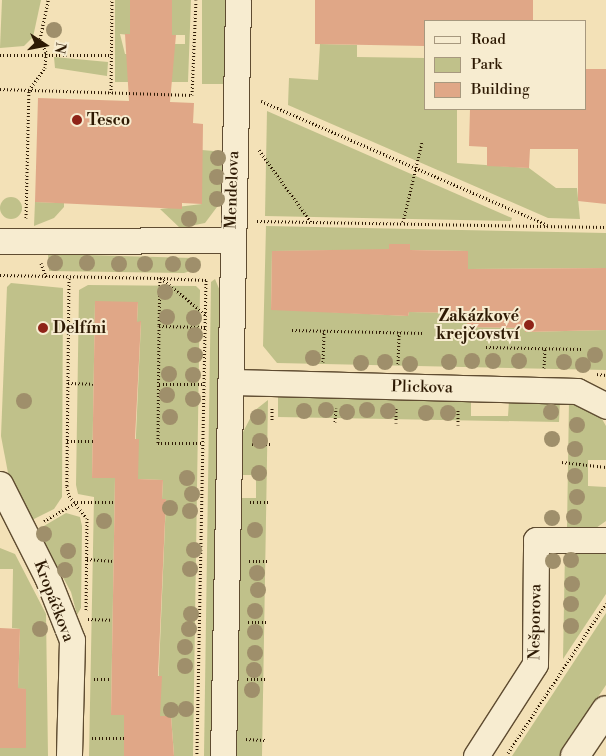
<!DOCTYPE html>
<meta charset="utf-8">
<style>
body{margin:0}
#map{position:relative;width:606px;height:756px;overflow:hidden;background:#f3e1b7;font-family:"Libre Bodoni",serif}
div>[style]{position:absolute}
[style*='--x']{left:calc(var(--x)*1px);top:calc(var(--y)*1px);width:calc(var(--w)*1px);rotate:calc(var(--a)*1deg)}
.green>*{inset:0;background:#c0c18a;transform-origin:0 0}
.round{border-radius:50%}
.building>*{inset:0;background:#e0a787}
.path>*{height:3px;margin-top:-1.5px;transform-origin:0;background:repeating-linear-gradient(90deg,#2e1a04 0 1px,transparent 0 3.5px)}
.roads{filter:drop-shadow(1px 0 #5f4c31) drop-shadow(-1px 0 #5f4c31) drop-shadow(0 1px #5f4c31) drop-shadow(0 -1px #5f4c31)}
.street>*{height:25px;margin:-12.5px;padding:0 12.5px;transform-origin:12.5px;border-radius:12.5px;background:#f7ecd0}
.secondary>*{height:28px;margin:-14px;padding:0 14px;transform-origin:14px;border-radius:14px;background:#f7ecd0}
.trees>*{width:16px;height:16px;margin:-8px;border-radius:50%;background:#9f8f6b}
.dots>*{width:14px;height:14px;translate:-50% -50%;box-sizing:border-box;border:2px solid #f7ecd0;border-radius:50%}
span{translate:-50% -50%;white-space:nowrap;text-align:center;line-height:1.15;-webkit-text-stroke:4px #f7ecd0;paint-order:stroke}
.poi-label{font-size:16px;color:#2e1a04;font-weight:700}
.left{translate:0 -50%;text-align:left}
.right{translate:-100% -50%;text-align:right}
.street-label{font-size:16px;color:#2e1a04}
.legend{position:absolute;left:424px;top:20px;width:162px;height:90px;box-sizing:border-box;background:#f7ecd0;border:1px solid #a7987e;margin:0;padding:6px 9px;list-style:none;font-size:15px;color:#2e1a04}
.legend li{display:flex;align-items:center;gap:10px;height:25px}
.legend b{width:25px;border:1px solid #a7987e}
.north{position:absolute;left:20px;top:20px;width:50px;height:50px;-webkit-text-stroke:4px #f7ecd0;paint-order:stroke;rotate:101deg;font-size:14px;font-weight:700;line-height:20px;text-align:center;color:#2e1a04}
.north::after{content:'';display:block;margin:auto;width:18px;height:22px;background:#2e1a04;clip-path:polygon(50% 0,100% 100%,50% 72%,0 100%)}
</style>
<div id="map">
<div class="green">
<i style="clip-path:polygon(2px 0,41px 0,33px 37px,24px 46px,0 48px)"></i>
<i style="clip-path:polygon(115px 0,130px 0,130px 35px,120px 34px,125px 54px,171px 56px,175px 44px,185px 44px,185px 35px,172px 35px,172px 0,191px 0,188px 82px,115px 82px)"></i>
<i style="left:202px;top:0;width:25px;height:84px"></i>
<i style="clip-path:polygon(320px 44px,357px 45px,357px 57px,425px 58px,425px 109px,457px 109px,457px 163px,529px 168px,556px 188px,577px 188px,580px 219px,548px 218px,288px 105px,289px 78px,318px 80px)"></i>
<i style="clip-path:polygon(54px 57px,108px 62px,107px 76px,55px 68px)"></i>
<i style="clip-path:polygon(267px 111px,512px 218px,511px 221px,265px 216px)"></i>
<i style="clip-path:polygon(202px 150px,225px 152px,223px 199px,205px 223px,180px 228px,160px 209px,202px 204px)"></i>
<i class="round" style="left:0;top:197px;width:22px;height:22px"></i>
<i style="clip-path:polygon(35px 202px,64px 203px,64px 207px,54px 218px,34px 226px)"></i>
<i style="clip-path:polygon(266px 226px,606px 233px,606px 268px,468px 269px,468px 251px,410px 250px,410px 244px,390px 244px,389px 250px,272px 251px,271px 309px,408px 316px,409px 312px,467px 313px,467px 327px,525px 328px,525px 332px,606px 330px,606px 370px,277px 363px,263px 346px)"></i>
<i style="clip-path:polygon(48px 254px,194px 258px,201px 261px,194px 270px,184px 273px,49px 271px)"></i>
<i style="clip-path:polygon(215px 279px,220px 291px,211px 756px,204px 756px,211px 282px)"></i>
<i style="clip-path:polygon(11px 283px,63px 288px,62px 497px,54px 509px,32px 520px,8px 473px,1px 436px,7px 287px)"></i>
<i style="clip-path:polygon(88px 285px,196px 286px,200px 290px,193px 756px,170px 756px,174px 755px,171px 716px,157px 716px,166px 500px,162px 499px,163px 480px,134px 479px,141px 322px,137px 322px,138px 302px,95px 302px,92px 478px,115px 478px,111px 714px,124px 715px,124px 756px,89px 756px,94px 497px,78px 494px,76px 485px,79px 290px)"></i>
<i style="clip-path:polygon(278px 397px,471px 398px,471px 416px,508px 416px,509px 401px,560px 401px,559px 422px,278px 417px)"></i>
<i style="clip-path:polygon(268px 400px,262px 756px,235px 756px,239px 498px,256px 498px,256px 475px,239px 475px,242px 434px,254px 411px)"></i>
<i style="clip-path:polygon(569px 401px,598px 412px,606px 426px,606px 460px,588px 460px,588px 486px,606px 487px,606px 521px,596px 528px,567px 528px)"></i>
<i style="clip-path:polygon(66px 513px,80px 517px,82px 526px,81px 608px,77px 615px,71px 592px,37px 530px)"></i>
<i style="clip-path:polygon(0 548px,15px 554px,46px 614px,48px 756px,0 756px,0 748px,26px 748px,26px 689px,0 688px,18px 688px,20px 629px,12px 628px,13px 569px,0 569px)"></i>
<i style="clip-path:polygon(565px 551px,606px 551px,606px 594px,563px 659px)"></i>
<i style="clip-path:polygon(606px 613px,606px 685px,559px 756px,512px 756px)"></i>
</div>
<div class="building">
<i style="clip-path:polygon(130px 0,172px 0,172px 35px,176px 35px,170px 102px,194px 103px,193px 123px,203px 124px,202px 204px,182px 203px,182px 209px,35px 202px,38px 98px,129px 101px,125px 34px,130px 34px)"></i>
<i style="clip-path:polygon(315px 0,533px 0,533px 21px,425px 21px,425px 46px,315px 44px)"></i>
<i style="clip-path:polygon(585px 69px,606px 69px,606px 204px,578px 201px,578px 149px,530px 149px,529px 168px,487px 166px,487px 147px,469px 146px,470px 109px,585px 109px)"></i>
<i style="clip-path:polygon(389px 244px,410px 244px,410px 250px,468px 251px,468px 269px,606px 268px,606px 330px,525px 332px,525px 328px,467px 327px,467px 313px,409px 312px,408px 316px,271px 310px,272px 251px,389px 249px)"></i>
<i style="clip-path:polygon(95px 301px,138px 302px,137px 322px,141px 321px,135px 439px,139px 439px,138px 479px,163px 480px,162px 499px,166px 499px,158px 676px,162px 676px,160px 716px,171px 716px,174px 756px,124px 756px,124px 715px,111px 715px,115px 478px,92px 478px)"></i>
<i style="clip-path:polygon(0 628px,20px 629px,18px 688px,26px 689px,26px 748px,0 748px)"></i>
</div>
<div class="path">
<i style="--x:0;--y:55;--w:112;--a:0"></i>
<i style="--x:0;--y:89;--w:192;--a:1.8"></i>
<i style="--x:192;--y:95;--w:95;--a:-87.6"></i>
<i style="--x:111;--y:93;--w:93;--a:-89.4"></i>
<i style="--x:261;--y:101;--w:312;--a:23.4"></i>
<i style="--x:259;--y:150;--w:89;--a:54.2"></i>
<i style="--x:26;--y:218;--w:128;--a:-88.7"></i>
<i style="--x:29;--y:90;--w:27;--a:-54"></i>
<i style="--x:45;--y:68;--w:16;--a:-86"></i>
<i style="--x:46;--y:52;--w:14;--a:-115"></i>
<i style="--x:40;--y:39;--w:40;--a:-78"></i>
<i style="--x:257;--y:221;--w:349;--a:1"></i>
<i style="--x:403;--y:222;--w:82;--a:-76.6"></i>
<i style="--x:41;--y:263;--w:15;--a:70"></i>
<i style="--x:0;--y:275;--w:160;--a:1.1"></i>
<i style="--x:160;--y:278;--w:48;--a:91.2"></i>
<i style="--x:159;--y:326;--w:47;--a:1.2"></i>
<i style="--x:69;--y:278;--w:208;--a:90.6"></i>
<i style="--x:67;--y:486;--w:10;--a:79"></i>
<i style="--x:69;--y:496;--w:28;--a:51"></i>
<i style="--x:87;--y:518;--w:92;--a:90.6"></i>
<i style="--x:160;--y:278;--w:46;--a:2.5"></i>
<i style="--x:206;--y:280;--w:476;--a:91.1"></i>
<i style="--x:161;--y:278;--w:58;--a:39.4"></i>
<i style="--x:69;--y:324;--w:26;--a:2"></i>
<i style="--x:159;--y:326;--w:117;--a:90.5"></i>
<i style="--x:158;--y:443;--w:45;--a:0"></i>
<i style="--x:292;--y:330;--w:133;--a:1.3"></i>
<i style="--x:486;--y:347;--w:95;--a:1.2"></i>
<i style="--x:323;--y:362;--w:32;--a:-88"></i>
<i style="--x:398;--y:364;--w:32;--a:-88"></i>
<i style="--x:544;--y:368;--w:20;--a:-87"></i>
<i style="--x:597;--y:374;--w:9;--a:6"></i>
<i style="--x:68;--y:383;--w:25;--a:2"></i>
<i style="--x:159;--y:384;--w:45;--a:0"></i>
<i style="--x:272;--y:420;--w:14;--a:-90"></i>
<i style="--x:335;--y:422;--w:14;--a:-86"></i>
<i style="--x:396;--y:423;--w:15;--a:-90"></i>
<i style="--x:458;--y:425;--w:15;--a:-90"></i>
<i style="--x:67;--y:441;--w:26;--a:0"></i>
<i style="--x:252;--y:444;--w:19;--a:0"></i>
<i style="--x:562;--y:462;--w:44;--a:6.5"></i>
<i style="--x:250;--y:502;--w:20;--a:0"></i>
<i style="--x:44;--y:521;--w:38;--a:-30"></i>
<i style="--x:77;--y:502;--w:37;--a:0"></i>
<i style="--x:87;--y:559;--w:27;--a:4"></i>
<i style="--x:249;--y:561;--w:20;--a:0"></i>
<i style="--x:88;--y:619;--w:24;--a:2"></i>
<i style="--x:248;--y:622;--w:20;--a:0"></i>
<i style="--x:94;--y:679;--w:17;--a:0"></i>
<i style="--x:247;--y:679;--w:20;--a:0"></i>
<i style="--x:92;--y:738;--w:32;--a:0"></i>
<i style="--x:246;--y:739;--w:20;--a:3"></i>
<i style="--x:508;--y:753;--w:179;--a:-56.8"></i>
</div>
<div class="roads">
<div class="street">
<i style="--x:0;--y:241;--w:230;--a:-0.2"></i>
<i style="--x:233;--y:382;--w:344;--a:1.5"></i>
<i style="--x:577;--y:391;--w:33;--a:27"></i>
<i style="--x:0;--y:484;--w:104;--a:63.2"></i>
<i style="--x:47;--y:577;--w:68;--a:68.4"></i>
<i style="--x:72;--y:640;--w:116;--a:91.5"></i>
<i style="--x:223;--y:756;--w:756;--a:-88.86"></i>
<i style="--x:476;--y:756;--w:109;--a:-57.3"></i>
<i style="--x:535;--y:664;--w:124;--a:-89.5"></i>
<i style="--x:536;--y:540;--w:70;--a:0"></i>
</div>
<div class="secondary">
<i style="--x:575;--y:756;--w:55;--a:-56"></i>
</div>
</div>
<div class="trees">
<i style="left:54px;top:30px"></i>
<i style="left:218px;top:158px"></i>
<i style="left:217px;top:177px"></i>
<i style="left:217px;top:199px"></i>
<i style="left:189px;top:219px"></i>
<i style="left:55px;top:263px"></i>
<i style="left:87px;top:263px"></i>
<i style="left:119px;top:264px"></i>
<i style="left:145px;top:264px"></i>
<i style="left:173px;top:264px"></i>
<i style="left:193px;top:265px"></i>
<i style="left:165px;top:292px"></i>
<i style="left:167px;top:317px"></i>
<i style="left:194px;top:318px"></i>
<i style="left:195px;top:335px"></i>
<i style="left:195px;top:355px"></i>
<i style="left:595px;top:355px"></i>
<i style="left:313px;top:358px"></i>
<i style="left:472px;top:361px"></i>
<i style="left:493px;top:361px"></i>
<i style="left:519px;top:361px"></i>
<i style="left:385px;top:362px"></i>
<i style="left:449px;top:362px"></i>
<i style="left:564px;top:362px"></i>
<i style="left:361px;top:363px"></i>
<i style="left:410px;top:364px"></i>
<i style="left:583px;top:365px"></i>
<i style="left:169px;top:374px"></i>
<i style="left:193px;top:375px"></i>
<i style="left:167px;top:395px"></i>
<i style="left:193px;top:399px"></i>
<i style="left:24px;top:401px"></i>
<i style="left:326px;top:410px"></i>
<i style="left:367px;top:410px"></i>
<i style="left:304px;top:411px"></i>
<i style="left:388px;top:411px"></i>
<i style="left:347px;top:412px"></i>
<i style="left:551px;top:412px"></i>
<i style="left:426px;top:413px"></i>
<i style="left:448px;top:413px"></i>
<i style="left:170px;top:417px"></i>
<i style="left:258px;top:417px"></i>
<i style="left:577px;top:425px"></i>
<i style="left:552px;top:439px"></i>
<i style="left:260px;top:441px"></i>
<i style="left:575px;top:449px"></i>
<i style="left:259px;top:473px"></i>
<i style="left:575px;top:476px"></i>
<i style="left:187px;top:478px"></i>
<i style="left:192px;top:494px"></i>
<i style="left:577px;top:497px"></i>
<i style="left:170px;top:508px"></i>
<i style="left:190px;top:511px"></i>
<i style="left:574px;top:517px"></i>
<i style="left:552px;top:518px"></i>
<i style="left:104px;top:521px"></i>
<i style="left:255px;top:530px"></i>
<i style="left:44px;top:534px"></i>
<i style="left:194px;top:550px"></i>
<i style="left:68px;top:551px"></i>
<i style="left:571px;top:560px"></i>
<i style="left:553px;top:561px"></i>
<i style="left:190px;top:569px"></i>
<i style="left:65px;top:570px"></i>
<i style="left:257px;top:573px"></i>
<i style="left:572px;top:584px"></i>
<i style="left:258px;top:590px"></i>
<i style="left:571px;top:604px"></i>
<i style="left:255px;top:611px"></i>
<i style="left:191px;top:614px"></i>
<i style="left:571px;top:626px"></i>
<i style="left:40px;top:629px"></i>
<i style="left:189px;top:629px"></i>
<i style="left:255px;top:632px"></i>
<i style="left:185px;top:647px"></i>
<i style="left:255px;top:653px"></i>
<i style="left:185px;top:666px"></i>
<i style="left:254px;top:670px"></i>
<i style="left:252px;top:690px"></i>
<i style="left:186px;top:709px"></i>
<i style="left:171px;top:710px"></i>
</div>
<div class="dots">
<i style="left:77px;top:120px;background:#8f2418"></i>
<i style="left:529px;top:325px;background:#8f2418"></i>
<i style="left:43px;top:328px;background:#8f2418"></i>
</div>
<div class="poi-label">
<span class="left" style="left:87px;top:120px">Tesco</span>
<span class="right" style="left:519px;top:325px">Zakázkové<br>krejčovství</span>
<span class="left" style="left:53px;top:328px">Delfíni</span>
</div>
<div class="street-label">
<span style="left:232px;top:190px;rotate:-88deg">Mendelova</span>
<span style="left:422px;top:387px;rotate:1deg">Plickova</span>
<span style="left:54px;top:601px;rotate:69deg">Kropáčkova</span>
<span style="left:535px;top:622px;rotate:-89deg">Nešporova</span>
</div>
<ul class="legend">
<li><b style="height:6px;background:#f7ecd0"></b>Road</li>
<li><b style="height:14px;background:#c0c18a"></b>Park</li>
<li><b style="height:14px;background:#e0a787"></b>Building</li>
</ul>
<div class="north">N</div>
</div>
